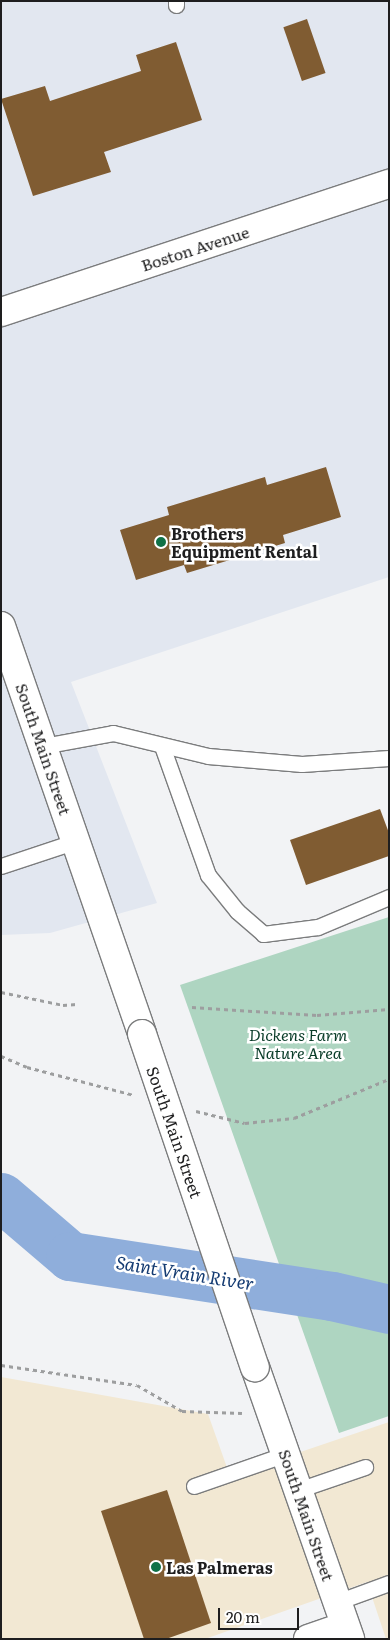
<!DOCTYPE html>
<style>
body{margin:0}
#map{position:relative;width:390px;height:1640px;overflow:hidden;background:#f2f3f5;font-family:Literata,serif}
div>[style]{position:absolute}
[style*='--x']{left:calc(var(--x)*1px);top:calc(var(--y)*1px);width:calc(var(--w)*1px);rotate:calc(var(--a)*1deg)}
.commercial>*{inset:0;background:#f2e8d3}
.built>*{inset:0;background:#e2e7f0}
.green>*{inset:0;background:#aed5c1}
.river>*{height:49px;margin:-24.5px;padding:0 24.5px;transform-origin:24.5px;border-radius:24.5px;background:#8faedb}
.building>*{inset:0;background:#805c32;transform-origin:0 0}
.path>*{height:3px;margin-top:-1.5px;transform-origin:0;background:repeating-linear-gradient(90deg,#9d9e9f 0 4px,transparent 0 8px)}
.roads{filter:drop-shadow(1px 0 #7b7c7d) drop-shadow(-1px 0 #7b7c7d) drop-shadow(0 1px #7b7c7d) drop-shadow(0 -1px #7b7c7d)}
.lane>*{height:15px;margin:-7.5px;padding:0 7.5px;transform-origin:7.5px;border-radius:7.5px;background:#fff}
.street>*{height:28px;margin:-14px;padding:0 14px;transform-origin:14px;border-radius:14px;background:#fff}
.highway>*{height:28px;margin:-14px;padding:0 14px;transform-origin:14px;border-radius:14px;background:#fff}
.bridges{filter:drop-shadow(1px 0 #7b7c7d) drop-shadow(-1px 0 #7b7c7d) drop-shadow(0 1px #7b7c7d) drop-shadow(0 -1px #7b7c7d)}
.highway-bridge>*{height:28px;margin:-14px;padding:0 14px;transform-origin:14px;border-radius:14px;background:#fff}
.dots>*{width:14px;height:14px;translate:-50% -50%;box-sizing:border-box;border:2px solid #fff;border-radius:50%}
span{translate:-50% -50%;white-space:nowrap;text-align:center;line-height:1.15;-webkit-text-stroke:5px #fff;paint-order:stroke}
.street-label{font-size:16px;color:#1e1e1f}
.poi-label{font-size:16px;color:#1e1e1f;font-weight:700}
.left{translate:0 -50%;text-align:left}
.park-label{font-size:16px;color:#093c28;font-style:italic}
.water-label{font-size:18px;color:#143b72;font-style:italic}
.frame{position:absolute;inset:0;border:2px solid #1e1e1f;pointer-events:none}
.scale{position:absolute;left:218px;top:1608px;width:81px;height:22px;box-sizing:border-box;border:2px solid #1e1e1f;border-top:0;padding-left:6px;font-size:15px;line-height:18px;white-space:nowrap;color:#1e1e1f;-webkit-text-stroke:4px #fff;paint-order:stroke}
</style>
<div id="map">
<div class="commercial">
<i style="clip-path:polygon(1px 1377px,208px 1414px,230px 1476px,389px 1422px,389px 1639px,386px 1639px,367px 1582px,205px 1639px,1px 1639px)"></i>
</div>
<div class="built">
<i style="clip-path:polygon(1px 1px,389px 1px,389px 577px,71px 682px,157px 903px,50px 933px,1px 935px)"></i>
</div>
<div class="green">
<i style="clip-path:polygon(389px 917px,389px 1416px,339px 1433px,180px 985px)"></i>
</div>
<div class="river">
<i style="--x:1;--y:1197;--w:91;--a:40.5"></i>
<i style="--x:70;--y:1256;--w:265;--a:8.7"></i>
<i style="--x:332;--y:1296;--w:58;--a:12.8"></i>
</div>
<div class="building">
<i style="left:307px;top:19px;width:57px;height:25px;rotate:71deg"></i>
<i style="clip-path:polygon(176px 42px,202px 120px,104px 152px,111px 172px,33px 196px,1px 99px,45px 86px,50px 101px,141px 71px,136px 55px)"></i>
<i style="clip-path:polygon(326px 467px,341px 517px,283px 535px,285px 543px,187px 573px,184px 565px,136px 580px,120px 530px,169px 515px,167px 507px,265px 477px,267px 485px)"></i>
<i style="clip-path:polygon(380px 809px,389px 833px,389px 856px,306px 885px,290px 840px)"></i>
<i style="clip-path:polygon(167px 1490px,211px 1623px,166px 1639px,144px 1639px,101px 1511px)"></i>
</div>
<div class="path">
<i style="--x:1;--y:992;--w:63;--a:11.8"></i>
<i style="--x:63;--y:1005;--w:14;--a:-4"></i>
<i style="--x:192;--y:1007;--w:125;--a:3.7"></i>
<i style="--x:317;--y:1015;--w:72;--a:-4.8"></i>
<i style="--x:1;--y:1056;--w:28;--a:23"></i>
<i style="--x:27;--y:1067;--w:111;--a:14.7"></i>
<i style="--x:196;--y:1111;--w:50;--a:13.8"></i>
<i style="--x:245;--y:1123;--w:49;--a:-5.8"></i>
<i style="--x:294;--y:1118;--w:103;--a:-22.3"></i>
<i style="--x:1;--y:1365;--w:137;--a:8.4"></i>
<i style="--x:137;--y:1385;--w:52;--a:30"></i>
<i style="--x:182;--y:1411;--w:60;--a:1.9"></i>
</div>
<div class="roads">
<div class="lane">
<i style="--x:176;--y:1;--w:4;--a:90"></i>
<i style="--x:43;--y:746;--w:71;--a:-10.5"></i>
<i style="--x:113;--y:733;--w:98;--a:13.6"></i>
<i style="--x:208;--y:756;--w:94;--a:4.9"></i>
<i style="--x:302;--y:764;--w:87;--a:-3.9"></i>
<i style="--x:162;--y:746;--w:137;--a:70.4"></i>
<i style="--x:208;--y:875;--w:46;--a:51.1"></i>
<i style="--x:237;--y:911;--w:35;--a:41"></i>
<i style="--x:263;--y:934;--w:55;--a:-7.3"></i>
<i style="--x:318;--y:927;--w:77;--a:-22.9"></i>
<i style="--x:1;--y:866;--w:79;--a:-18.4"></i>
<i style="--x:194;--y:1486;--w:97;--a:-19.2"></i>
<i style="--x:298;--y:1490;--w:71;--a:-18.9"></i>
<i style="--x:337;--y:1602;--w:55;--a:-20.1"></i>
</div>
<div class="street">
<i style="--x:1;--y:312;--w:409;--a:-18.3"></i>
<i style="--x:308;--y:1639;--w:39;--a:-19"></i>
</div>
<div class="highway">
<i style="--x:1;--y:626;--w:432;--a:70.9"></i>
<i style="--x:255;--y:1367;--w:288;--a:70.7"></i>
</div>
</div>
<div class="bridges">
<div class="highway-bridge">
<i style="--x:142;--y:1034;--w:352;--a:71.3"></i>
</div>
</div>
<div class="dots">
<i style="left:161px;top:542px;background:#0f7147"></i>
<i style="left:156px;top:1567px;background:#0f7147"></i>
</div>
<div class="street-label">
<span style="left:195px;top:248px;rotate:-18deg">Boston Avenue</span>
<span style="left:44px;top:749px;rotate:71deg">South Main Street</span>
<span style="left:175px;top:1132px;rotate:71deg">South Main Street</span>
<span style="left:307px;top:1515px;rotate:71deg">South Main Street</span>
</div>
<div class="poi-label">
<span class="left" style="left:171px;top:542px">Brothers<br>Equipment Rental</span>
<span class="left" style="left:166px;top:1567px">Las Palmeras</span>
</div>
<div class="park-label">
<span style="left:298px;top:1043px">Dickens Farm<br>Nature Area</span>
</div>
<div class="water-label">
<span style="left:185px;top:1273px;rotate:9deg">Saint Vrain River</span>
</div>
<div class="frame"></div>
<div class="scale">20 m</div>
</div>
